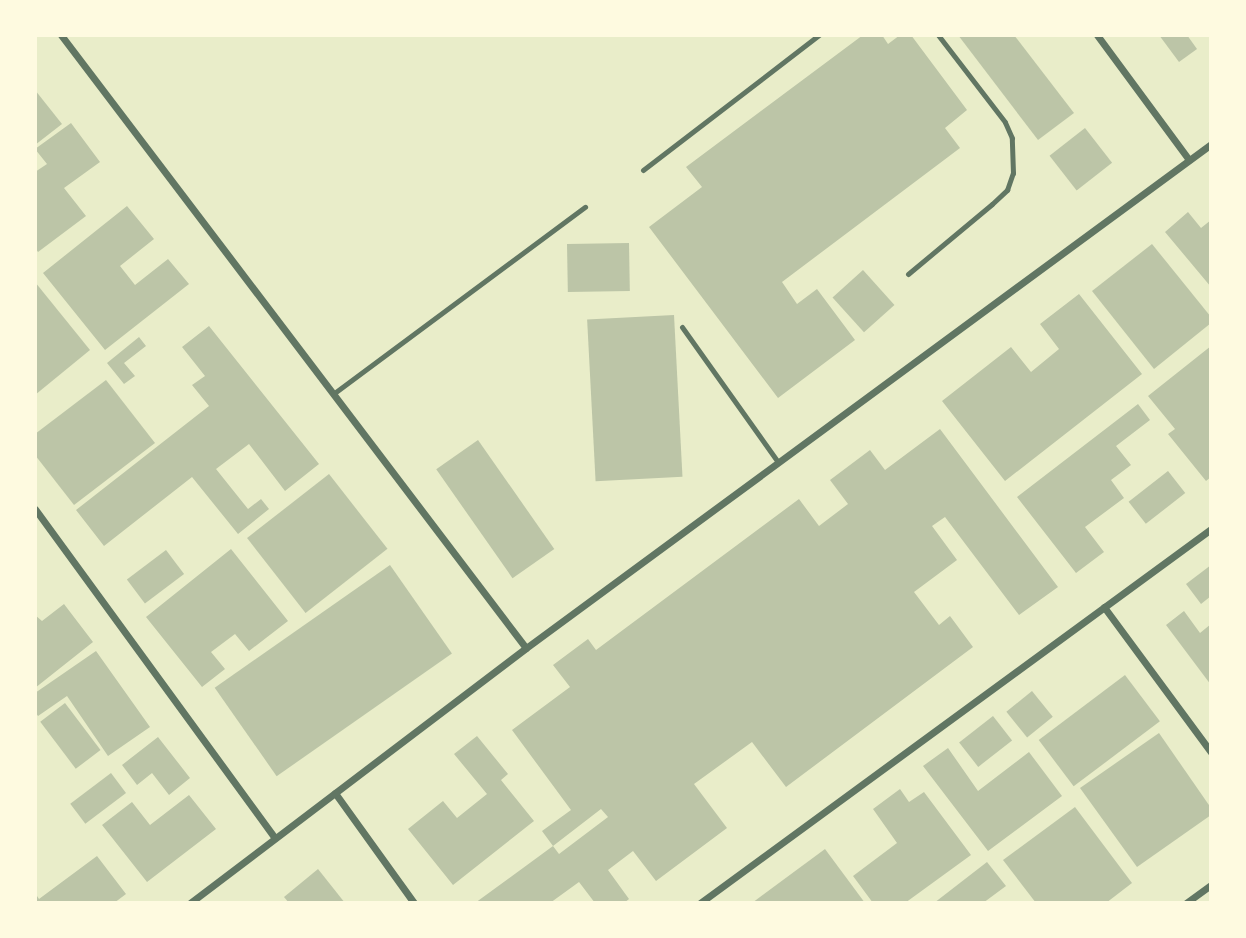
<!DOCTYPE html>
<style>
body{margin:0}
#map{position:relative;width:1246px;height:938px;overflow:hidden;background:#e9edc9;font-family:"Open Sans",sans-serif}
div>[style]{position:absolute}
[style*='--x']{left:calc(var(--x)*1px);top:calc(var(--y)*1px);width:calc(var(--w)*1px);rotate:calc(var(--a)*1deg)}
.building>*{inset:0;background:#bcc5a7;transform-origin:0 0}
.service>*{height:5px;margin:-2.5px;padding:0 2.5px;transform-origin:2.5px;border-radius:2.5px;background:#617663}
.minor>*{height:7px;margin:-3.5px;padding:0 3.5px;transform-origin:3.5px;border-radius:3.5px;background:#617663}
span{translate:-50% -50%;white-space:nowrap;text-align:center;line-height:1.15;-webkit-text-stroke:7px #fefae0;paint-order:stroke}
.frame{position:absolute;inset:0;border:37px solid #fefae0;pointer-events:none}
</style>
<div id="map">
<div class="building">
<i style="clip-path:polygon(863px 35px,882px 35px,888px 44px,900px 35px,911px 35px,967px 110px,945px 128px,960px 148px,782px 282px,797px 304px,817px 289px,855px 340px,778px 398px,649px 227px,702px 187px,686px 167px)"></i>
<i style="clip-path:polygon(958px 35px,1014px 35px,1074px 113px,1038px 140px)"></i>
<i style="clip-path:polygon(1159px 35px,1187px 35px,1197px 49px,1179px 62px)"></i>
<i style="clip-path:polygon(35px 90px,62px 124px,35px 145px)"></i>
<i style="clip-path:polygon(71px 123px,100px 162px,64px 188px,86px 216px,38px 252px,35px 248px,35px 172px,47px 164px,35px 149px)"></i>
<i style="left:1085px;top:128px;width:44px;height:45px;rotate:52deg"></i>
<i style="clip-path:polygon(127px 206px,154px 239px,120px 266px,135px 285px,168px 259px,189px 284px,105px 350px,43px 273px)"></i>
<i style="clip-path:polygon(1188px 212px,1201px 228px,1211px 220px,1211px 287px,1165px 232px)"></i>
<i style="left:629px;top:243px;width:48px;height:62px;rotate:89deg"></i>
<i style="clip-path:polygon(1152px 244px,1211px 317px,1211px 323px,1154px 369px,1092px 291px)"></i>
<i style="left:863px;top:270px;width:47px;height:41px;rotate:48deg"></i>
<i style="clip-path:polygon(35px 282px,90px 350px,35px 395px)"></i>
<i style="clip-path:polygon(1079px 294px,1142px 374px,1005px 481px,942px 401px,1011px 347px,1031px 372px,1059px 349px,1040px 324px)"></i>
<i style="left:674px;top:315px;width:162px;height:87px;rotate:87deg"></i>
<i style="clip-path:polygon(209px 326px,319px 464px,285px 491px,249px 444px,216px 469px,248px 509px,261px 499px,269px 509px,238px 534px,192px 477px,104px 546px,76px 510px,209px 406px,192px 385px,205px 376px,182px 347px)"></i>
<i style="clip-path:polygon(139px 337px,146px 346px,124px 363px,135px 376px,124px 384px,107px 363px)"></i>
<i style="clip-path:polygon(1211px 346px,1211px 477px,1206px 481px,1168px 434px,1175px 429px,1148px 396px)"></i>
<i style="clip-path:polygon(106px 380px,155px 443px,74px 505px,35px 455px,35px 434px)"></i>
<i style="clip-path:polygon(1138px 404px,1150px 420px,1116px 446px,1131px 465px,1111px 480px,1124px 498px,1085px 527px,1104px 552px,1076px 573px,1017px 497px)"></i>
<i style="clip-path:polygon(evenodd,940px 429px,1058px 587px,1019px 615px,945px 517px,932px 526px,957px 560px,914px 592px,939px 625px,950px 616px,973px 647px,786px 787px,752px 742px,694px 784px,727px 828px,656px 881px,633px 851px,608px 870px,629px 899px,624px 903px,595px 903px,579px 882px,550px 903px,475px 903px,553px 846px,542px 831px,571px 810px,512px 730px,570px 687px,553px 665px,588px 639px,596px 650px,799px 499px,819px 526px,848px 504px,830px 480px,870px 450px,885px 470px,940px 429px,601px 809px,608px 817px,559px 854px,553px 846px,601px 809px)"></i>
<i style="left:478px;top:440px;width:133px;height:51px;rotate:55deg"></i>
<i style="left:1168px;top:471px;width:28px;height:50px;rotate:52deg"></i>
<i style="left:329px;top:474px;width:95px;height:104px;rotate:52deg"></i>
<i style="clip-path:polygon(231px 549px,288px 621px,249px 651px,235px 634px,211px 652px,225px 669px,202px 687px,146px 617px)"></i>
<i style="left:166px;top:550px;width:30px;height:49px;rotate:53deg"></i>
<i style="left:390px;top:565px;width:108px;height:214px;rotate:55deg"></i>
<i style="clip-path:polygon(1211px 565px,1211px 596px,1201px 604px,1186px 584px)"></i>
<i style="clip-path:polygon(64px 604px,93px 642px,35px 688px,35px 615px,42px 621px)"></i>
<i style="clip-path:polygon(1184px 611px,1200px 633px,1211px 624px,1211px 685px,1166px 625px)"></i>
<i style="clip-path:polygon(96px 651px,150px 727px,108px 756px,67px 696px,38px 716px,35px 712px,35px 693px)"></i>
<i style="left:1125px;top:675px;width:58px;height:108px;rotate:53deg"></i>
<i style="left:1032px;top:691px;width:33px;height:33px;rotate:51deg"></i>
<i style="left:65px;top:703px;width:59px;height:31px;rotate:53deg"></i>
<i style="left:993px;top:716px;width:31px;height:43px;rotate:52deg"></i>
<i style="clip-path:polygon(1159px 733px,1211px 808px,1211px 815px,1137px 867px,1080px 788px)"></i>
<i style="clip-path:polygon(477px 736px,508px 774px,501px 780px,534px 821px,453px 885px,408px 829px,443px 801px,457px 818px,487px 794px,454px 754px)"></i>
<i style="clip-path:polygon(158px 737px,190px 778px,169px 795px,152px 773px,137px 785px,122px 765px)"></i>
<i style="clip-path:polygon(948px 748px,978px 791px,1029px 752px,1062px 796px,988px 851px,923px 766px)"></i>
<i style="left:111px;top:773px;width:25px;height:51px;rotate:53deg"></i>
<i style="clip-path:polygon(900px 789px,909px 802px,924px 792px,971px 855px,905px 903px,873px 903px,853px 876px,897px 843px,873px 809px)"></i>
<i style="clip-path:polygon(189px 795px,216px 829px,147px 882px,102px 825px,132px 802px,150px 825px)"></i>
<i style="clip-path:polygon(1075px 807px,1132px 883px,1106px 903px,1036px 903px,1003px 860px)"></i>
<i style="clip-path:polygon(825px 849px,865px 903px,752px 903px)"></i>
<i style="clip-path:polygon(97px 856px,126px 894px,114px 903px,35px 903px,35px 893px,39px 899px)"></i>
<i style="clip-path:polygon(987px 862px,1006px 886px,983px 903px,934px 903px)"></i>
<i style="clip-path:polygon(318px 869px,345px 903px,289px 903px,284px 897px)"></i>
</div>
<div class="service">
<i style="--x:643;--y:170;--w:222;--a:-37.5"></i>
<i style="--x:908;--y:274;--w:109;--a:-39.8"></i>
<i style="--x:992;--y:204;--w:21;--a:-43"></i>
<i style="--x:1007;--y:190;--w:18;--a:-71"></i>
<i style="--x:1013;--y:173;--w:35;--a:-92"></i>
<i style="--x:1012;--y:138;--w:17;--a:-114"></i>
<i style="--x:1005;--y:122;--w:110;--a:-127.6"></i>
<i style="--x:682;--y:327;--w:166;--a:54.6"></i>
<i style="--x:333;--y:394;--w:314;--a:-36.6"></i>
</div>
<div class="minor">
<i style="--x:61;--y:35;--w:769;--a:52.82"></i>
<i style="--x:1097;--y:35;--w:155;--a:53.6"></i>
<i style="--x:35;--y:509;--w:407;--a:53.9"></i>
<i style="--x:1104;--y:607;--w:180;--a:53.6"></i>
<i style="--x:335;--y:793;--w:135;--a:54.3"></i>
<i style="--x:190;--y:903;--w:422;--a:-37.2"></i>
<i style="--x:526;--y:648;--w:850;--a:-36.34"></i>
<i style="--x:700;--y:903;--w:633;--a:-36.2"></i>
<i style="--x:1186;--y:903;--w:31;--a:-36"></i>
</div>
<div class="frame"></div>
</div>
